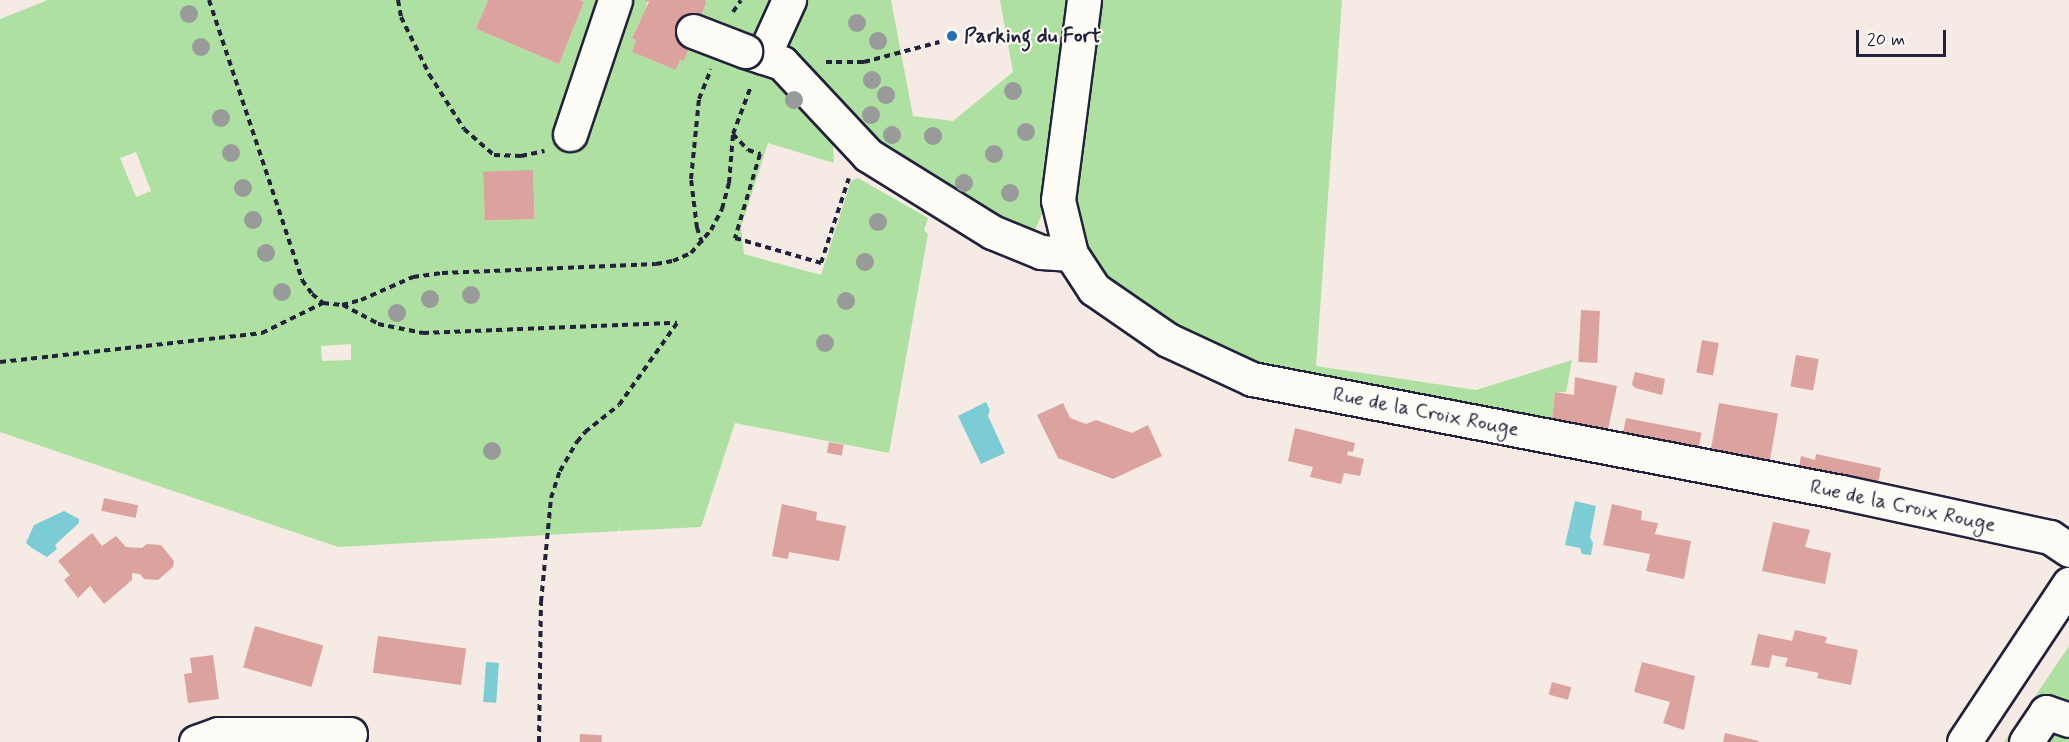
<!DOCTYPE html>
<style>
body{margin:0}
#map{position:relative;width:2069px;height:742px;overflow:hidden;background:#f6eae5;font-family:Mynerve,sans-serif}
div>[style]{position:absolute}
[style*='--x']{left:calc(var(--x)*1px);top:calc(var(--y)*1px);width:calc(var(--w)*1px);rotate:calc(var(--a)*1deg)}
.green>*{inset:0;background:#ade0a1}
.water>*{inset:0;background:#7bccd5;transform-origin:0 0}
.building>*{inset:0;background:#dca29d;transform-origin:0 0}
.path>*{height:4px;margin-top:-2px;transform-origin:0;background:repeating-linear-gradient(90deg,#22223b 0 6px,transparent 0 10.5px)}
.roads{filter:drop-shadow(2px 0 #22223b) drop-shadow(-2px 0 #22223b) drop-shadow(0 2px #22223b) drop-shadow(0 -2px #22223b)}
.minor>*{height:33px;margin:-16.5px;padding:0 16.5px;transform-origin:16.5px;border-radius:16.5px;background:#fdfcf7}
.bridges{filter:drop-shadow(2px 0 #22223b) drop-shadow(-2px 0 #22223b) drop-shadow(0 2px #22223b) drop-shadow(0 -2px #22223b)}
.minor-bridge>*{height:33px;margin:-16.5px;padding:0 16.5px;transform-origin:16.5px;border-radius:16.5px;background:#fdfcf7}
.trees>*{width:18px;height:18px;margin:-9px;border-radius:50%;background:#989b99}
.dots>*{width:16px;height:16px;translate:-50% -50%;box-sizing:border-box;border:3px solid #fdfcf7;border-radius:50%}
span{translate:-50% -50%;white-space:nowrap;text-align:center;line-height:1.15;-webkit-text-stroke:4.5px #fdfcf7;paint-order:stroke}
.poi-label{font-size:21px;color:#22223b;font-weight:700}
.left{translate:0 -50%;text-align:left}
.street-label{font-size:21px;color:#22223b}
.scale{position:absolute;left:1856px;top:30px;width:90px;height:27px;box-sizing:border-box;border:3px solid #22223b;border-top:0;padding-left:8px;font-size:18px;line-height:21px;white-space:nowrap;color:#22223b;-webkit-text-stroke:4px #fdfcf7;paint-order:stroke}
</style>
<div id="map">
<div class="green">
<i style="clip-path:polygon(evenodd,48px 0,488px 0,476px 29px,559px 64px,584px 2px,580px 0,648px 0,643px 19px,641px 18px,632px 38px,636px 40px,632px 52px,676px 70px,680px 60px,684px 61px,706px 3px,705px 0,891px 0,913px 116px,953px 121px,1013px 72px,1000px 0,1069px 0,1059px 64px,1043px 212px,1034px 232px,1028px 236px,832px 128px,834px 163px,768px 143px,741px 227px,744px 254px,821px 275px,851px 181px,858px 178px,928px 218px,924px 230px,928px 234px,889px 453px,735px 423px,701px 527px,620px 531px,620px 524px,619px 531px,338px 547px,0 432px,0 19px,48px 0,136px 152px,151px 191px,136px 197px,120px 158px,136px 152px,48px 0,533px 171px,535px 219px,485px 221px,483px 173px,533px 171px,48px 0,351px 344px,351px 360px,322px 361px,321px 346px,351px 344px)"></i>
<i style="clip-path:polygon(1094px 0,1342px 0,1316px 366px,1476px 390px,1572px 360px,1566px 392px,1555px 392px,1552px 419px,1276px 374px,1180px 335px,1109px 282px,1096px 266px,1085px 247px,1073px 204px)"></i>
<i style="clip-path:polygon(2069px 646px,2069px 742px,2004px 742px,2040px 689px)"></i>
</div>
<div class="water">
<i style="clip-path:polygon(986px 402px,990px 410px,988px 416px,1005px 453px,981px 464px,958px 416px)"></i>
<i style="clip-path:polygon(1575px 501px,1596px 506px,1590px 537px,1593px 543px,1591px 555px,1582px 554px,1580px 548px,1565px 545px)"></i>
<i style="clip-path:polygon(64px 511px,79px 519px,79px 523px,55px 545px,57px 549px,47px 557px,32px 548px,26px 543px,34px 525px)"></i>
<i style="left:486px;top:662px;width:13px;height:40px;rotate:4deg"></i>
</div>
<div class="building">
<i style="clip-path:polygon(488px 0,580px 0,584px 2px,559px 64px,476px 29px)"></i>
<i style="clip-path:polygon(644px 0,705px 0,706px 3px,684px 61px,680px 60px,676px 70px,632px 52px,636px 40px,632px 38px,649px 2px)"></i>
<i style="left:533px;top:170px;width:49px;height:50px;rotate:88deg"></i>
<i style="left:1581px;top:310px;width:19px;height:52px;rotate:3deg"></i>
<i style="left:1702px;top:340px;width:17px;height:33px;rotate:10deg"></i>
<i style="left:1796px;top:355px;width:23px;height:32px;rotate:10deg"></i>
<i style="clip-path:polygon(1635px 372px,1665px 379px,1662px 395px,1635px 388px,1632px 384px)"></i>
<i style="clip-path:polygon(1575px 377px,1617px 386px,1608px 430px,1552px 419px,1555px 392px,1574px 395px)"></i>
<i style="clip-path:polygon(1063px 403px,1070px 418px,1086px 424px,1096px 420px,1132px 433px,1148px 425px,1162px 456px,1113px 479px,1058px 458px,1037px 415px)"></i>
<i style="left:1719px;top:403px;width:60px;height:50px;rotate:10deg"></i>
<i style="left:1626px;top:418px;width:77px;height:15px;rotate:11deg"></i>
<i style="clip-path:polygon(1295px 428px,1355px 443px,1353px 452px,1348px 451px,1347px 455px,1364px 459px,1360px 476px,1344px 473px,1341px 484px,1310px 477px,1313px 467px,1288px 461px)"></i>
<i style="left:829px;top:442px;width:15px;height:11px;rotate:11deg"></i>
<i style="clip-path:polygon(1816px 454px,1881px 468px,1878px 484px,1799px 467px,1801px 456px,1815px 460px)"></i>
<i style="left:104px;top:498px;width:35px;height:13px;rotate:12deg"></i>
<i style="clip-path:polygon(782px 504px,817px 512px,816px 520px,846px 526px,839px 561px,789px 552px,788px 559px,772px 556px)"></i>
<i style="clip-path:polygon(1612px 504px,1642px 511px,1641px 520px,1658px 523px,1655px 534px,1691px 541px,1684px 579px,1646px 571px,1650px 554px,1603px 545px)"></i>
<i style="clip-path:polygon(1773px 522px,1810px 530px,1805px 547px,1831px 553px,1825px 584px,1762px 571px)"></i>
<i style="clip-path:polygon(92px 533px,102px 546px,116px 536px,126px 547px,142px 548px,147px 544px,161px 545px,174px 561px,173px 567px,158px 580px,144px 579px,140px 574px,132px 573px,132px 580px,104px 604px,90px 586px,78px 598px,64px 580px,70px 575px,58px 561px)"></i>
<i style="left:255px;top:626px;width:71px;height:43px;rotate:16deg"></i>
<i style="clip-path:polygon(1795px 630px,1827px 637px,1825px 643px,1858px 650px,1851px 685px,1817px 678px,1819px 673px,1785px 666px,1788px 658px,1772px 655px,1769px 668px,1751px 665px,1758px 634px,1792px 641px)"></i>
<i style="left:378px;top:636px;width:89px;height:37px;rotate:8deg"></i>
<i style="clip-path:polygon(213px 655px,219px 699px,188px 703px,184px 674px,192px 673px,190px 658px)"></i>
<i style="clip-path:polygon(1642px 662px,1695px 676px,1684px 730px,1663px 723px,1670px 702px,1634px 692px)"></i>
<i style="left:1552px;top:682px;width:20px;height:13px;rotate:15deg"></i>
<i style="clip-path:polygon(1725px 733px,1759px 741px,1759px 742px,1723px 742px)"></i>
<i style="left:580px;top:734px;width:22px;height:8px;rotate:3deg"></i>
</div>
<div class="path">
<i style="--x:209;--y:0;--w:295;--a:71.6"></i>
<i style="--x:302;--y:280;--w:17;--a:54"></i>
<i style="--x:312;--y:294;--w:14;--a:39"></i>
<i style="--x:323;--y:303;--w:19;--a:6"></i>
<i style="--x:342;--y:305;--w:20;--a:-15"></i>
<i style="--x:361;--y:300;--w:57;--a:-23.9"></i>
<i style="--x:413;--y:277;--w:29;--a:-8"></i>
<i style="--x:442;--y:273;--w:214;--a:-2.4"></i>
<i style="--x:656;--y:264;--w:17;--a:-10"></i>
<i style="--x:673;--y:261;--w:20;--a:-24"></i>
<i style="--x:691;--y:253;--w:30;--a:-49"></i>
<i style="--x:711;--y:230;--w:24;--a:-62"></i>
<i style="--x:722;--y:209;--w:27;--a:-75"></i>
<i style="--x:729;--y:183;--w:49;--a:-85.3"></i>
<i style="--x:733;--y:134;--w:51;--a:-69.4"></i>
<i style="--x:398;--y:0;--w:17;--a:80"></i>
<i style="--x:401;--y:17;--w:64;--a:63.8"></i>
<i style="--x:429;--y:74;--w:65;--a:57.5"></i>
<i style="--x:464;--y:129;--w:40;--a:41"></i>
<i style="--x:494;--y:155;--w:27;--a:2"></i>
<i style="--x:521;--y:156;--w:24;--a:-12"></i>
<i style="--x:733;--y:12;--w:14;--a:-56"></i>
<i style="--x:826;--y:62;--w:38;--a:0"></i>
<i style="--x:864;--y:62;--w:78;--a:-14.9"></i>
<i style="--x:733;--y:134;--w:22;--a:47"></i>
<i style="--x:748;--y:150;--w:13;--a:18"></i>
<i style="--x:760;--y:154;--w:88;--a:106.6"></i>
<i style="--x:735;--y:238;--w:90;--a:16.2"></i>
<i style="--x:821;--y:263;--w:89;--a:-71.8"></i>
<i style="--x:702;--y:243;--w:16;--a:-108"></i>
<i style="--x:697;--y:228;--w:49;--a:-97"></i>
<i style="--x:691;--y:179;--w:80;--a:-84.3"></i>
<i style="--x:699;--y:99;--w:32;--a:-68"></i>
<i style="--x:343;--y:305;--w:40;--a:28"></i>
<i style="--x:378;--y:324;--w:46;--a:11.3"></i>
<i style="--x:423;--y:333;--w:254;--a:-2.3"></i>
<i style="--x:0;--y:362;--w:264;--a:-6.3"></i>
<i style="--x:262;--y:333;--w:68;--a:-26.2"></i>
<i style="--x:539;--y:742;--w:140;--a:-89.2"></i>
<i style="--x:541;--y:602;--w:104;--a:-84.5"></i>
<i style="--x:551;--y:498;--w:28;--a:-72"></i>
<i style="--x:560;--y:471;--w:34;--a:-60"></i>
<i style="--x:577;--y:442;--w:13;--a:-51"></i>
<i style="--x:585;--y:432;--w:43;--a:-38.5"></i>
<i style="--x:619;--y:405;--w:100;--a:-54.7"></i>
</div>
<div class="roads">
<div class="minor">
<i style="--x:1084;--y:0;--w:202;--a:97.4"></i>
<i style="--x:1058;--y:200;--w:56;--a:76.5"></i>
<i style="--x:1071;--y:254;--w:42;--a:56.7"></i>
<i style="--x:1094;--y:289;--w:90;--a:34.6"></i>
<i style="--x:1168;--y:340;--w:93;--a:24.9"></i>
<i style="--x:1252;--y:379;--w:600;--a:10.86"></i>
<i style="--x:1841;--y:492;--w:214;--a:12.2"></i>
<i style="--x:2050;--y:537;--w:23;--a:34"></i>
<i style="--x:745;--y:51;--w:39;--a:18"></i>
<i style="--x:782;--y:63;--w:126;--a:46.9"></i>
<i style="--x:868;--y:155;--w:146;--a:31.8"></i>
<i style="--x:992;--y:232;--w:53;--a:22.2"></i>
<i style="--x:1041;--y:252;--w:30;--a:4"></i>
<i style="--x:763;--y:57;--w:63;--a:-65.5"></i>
<i style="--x:570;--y:134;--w:141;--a:-71.4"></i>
<i style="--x:196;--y:742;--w:23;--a:-20"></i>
<i style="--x:218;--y:734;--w:132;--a:0"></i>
<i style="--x:1964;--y:742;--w:190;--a:-56.4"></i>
<i style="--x:2026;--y:742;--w:36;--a:-56"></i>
<i style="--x:2046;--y:712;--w:24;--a:19"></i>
</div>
</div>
<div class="bridges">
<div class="minor-bridge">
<i style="--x:693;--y:31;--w:56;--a:21"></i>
</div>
</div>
<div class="trees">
<i style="left:189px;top:14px"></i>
<i style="left:857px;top:23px"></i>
<i style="left:878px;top:41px"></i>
<i style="left:201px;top:47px"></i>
<i style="left:872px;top:80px"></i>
<i style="left:1013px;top:91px"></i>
<i style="left:886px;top:95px"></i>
<i style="left:794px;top:100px"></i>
<i style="left:871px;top:115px"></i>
<i style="left:221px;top:118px"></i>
<i style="left:1026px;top:132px"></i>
<i style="left:892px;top:135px"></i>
<i style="left:933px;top:136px"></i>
<i style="left:231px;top:153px"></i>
<i style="left:994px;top:154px"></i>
<i style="left:964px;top:183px"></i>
<i style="left:243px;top:188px"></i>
<i style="left:1010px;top:193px"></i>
<i style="left:253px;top:220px"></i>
<i style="left:878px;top:222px"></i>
<i style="left:266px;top:253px"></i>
<i style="left:865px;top:262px"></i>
<i style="left:282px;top:292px"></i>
<i style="left:471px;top:295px"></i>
<i style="left:430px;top:299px"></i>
<i style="left:846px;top:301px"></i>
<i style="left:397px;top:313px"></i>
<i style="left:825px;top:343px"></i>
<i style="left:492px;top:451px"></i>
</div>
<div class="dots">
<i style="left:952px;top:36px;background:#1f6fb2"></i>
</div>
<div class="poi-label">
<span class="left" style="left:964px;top:36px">Parking du Fort</span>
</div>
<div class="street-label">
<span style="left:1426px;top:412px;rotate:11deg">Rue de la Croix Rouge</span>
<span style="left:1903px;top:506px;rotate:12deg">Rue de la Croix Rouge</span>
</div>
<div class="scale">20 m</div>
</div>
